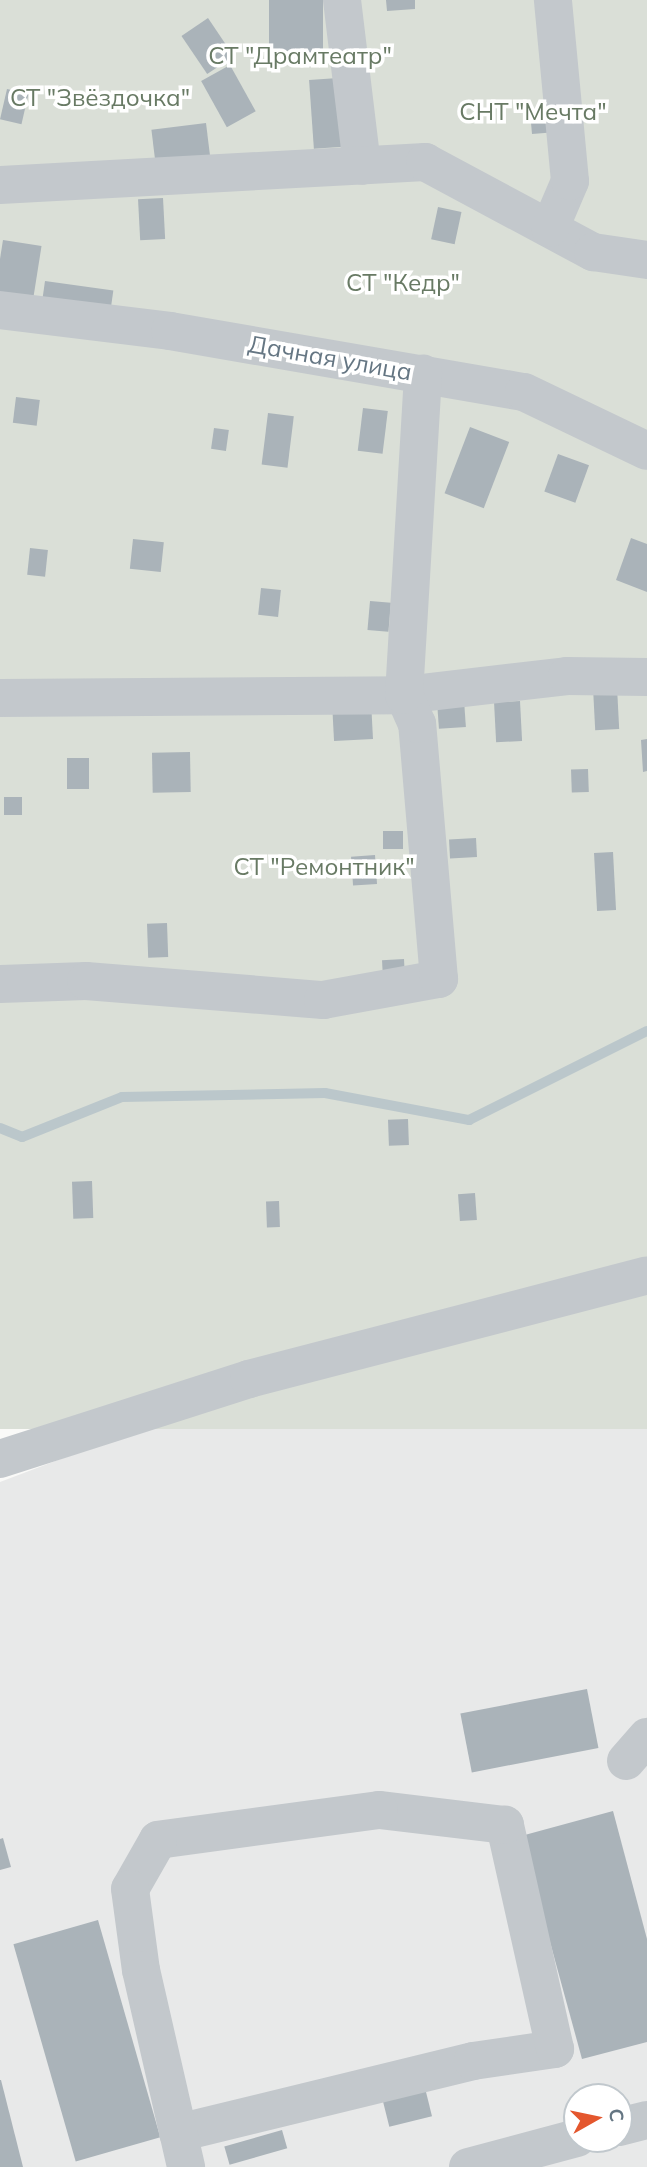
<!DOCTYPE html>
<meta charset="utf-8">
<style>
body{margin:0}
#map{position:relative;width:647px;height:2167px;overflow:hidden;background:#fafaf8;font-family:Mulish,sans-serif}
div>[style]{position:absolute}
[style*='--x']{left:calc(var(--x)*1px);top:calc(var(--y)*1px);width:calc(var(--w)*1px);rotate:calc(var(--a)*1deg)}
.built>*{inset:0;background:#e8e9e9}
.green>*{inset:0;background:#dadfd7;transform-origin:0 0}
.stream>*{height:10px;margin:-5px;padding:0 5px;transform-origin:5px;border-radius:5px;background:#bbc7cb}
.building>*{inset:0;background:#aab3b9;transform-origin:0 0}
.minor>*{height:38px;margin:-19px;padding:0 19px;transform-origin:19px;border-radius:19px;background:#c3c8cc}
span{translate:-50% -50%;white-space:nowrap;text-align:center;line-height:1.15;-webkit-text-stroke:7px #fff;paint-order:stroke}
.park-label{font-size:24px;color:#687a64}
.street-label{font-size:24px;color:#657683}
.north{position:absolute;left:563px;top:2083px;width:70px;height:70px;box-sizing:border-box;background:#fff;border:2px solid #c1c8cd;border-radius:50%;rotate:81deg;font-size:19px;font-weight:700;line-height:28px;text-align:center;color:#657683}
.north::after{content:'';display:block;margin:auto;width:24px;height:32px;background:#e4572e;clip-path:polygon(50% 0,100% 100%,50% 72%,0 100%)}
</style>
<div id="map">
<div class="built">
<i style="clip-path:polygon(evenodd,647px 1296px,647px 2167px,0 2167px,0 1482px,248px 1388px,647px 1296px,577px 2097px,619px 2097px,619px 2139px,577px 2139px,577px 2097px)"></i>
</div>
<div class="green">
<i style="left:0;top:0;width:647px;height:1429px"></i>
</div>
<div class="stream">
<i style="--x:0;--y:1128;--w:24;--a:22"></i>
<i style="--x:22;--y:1137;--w:108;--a:-21.8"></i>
<i style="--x:122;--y:1097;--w:203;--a:-1.1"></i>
<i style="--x:325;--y:1093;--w:147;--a:10.6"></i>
<i style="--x:469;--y:1120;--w:199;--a:-26.6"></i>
</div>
<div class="building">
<i style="left:269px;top:0;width:54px;height:54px"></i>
<i style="clip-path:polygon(386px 0,415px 0,415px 9px,387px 11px)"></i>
<i style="left:208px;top:18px;width:46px;height:32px;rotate:56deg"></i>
<i style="left:230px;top:65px;width:53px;height:33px;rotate:61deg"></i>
<i style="left:338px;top:78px;width:69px;height:29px;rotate:86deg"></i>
<i style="left:7px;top:89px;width:22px;height:31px;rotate:13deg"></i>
<i style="left:555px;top:110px;width:22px;height:25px;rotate:85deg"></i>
<i style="left:206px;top:123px;width:40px;height:55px;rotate:83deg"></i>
<i style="left:163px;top:198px;width:41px;height:25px;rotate:87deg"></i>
<i style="left:438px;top:207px;width:24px;height:33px;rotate:12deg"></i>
<i style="left:3px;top:240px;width:39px;height:55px;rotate:9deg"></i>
<i style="left:45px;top:281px;width:69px;height:25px;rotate:8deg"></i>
<i style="left:16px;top:397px;width:24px;height:26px;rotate:7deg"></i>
<i style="left:363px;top:408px;width:25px;height:43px;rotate:7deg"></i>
<i style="left:268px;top:413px;width:26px;height:52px;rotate:7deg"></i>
<i style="left:470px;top:427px;width:42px;height:71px;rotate:21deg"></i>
<i style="left:214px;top:428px;width:15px;height:21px;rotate:8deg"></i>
<i style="left:558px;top:454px;width:33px;height:40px;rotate:20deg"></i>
<i style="clip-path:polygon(631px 538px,647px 544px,647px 592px,616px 580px)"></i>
<i style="left:133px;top:539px;width:31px;height:30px;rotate:6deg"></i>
<i style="left:30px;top:548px;width:18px;height:27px;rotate:6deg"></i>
<i style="left:261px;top:588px;width:20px;height:27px;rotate:6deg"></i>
<i style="left:370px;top:601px;width:21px;height:29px;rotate:5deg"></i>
<i style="left:617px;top:687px;width:42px;height:24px;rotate:87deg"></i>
<i style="left:464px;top:700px;width:27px;height:27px;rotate:86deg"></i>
<i style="left:371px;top:701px;width:38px;height:39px;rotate:87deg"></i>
<i style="left:520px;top:701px;width:40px;height:26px;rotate:87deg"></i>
<i style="clip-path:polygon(647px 739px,647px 771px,643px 772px,641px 740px)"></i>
<i style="left:190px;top:752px;width:40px;height:38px;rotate:89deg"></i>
<i style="left:89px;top:758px;width:31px;height:22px;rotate:90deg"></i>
<i style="left:588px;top:769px;width:23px;height:17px;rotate:88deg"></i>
<i style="left:4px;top:797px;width:18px;height:18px"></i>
<i style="left:403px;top:831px;width:18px;height:20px;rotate:90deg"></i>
<i style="left:476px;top:838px;width:19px;height:27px;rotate:87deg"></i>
<i style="left:613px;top:852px;width:58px;height:19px;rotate:87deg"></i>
<i style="left:375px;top:855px;width:29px;height:24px;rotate:86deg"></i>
<i style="left:167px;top:923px;width:34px;height:20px;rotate:88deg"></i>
<i style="left:404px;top:959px;width:18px;height:22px;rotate:87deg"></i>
<i style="left:408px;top:1119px;width:26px;height:20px;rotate:88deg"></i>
<i style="left:92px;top:1181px;width:37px;height:20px;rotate:88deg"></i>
<i style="left:475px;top:1193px;width:27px;height:17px;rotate:86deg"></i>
<i style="left:279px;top:1201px;width:26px;height:13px;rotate:88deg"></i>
<i style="left:587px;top:1689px;width:60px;height:129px;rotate:79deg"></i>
<i style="clip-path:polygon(613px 1811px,647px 1939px,647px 2042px,582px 2059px,521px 1836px)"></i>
<i style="clip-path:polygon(3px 1838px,11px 1867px,0 1870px,0 1839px)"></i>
<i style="left:98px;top:1920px;width:226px;height:88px;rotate:74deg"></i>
<i style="clip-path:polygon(0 2080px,1px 2080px,23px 2167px,0 2167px)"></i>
<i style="left:425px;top:2088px;width:29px;height:44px;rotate:76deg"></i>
<i style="left:282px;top:2130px;width:19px;height:60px;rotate:74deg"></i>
</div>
<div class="minor">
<i style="--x:342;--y:0;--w:167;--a:83.1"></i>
<i style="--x:0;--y:185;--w:426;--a:-3.1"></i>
<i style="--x:425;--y:162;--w:191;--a:28.2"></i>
<i style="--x:593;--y:252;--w:55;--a:8.4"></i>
<i style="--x:550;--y:228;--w:51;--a:-66.9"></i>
<i style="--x:570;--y:181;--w:182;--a:-95.4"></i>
<i style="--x:0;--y:310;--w:171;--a:7"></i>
<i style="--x:170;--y:331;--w:359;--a:9.8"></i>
<i style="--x:524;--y:392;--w:136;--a:25.6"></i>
<i style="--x:0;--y:698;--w:404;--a:-0.4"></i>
<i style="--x:404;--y:695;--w:164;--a:-6.6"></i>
<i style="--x:567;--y:676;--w:80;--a:0.7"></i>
<i style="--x:0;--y:984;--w:86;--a:-2"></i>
<i style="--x:86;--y:981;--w:238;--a:4.6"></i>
<i style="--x:323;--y:1000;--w:118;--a:-10.3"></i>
<i style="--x:439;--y:979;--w:256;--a:-94.9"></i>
<i style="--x:417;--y:724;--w:32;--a:-114"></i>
<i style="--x:404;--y:695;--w:322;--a:-86.6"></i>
<i style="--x:0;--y:1459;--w:262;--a:-17.8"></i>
<i style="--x:249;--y:1379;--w:411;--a:-14.6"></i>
<i style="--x:626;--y:1761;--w:32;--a:-49"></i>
<i style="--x:619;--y:2127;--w:29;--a:-14"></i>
<i style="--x:178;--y:2133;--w:304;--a:-13.7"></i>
<i style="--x:473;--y:2061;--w:83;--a:-8.3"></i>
<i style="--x:555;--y:2049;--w:230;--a:-102.6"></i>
<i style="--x:505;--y:1825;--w:127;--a:-173.2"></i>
<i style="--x:379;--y:1810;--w:223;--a:172.3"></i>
<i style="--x:158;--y:1840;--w:56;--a:119.7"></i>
<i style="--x:130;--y:1889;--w:82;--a:82.3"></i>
<i style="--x:141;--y:1970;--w:202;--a:77.1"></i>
<i style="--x:468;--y:2167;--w:113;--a:-14.9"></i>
</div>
<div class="park-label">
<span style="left:300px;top:56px">СТ "Драмтеатр"</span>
<span style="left:100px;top:98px">СТ "Звёздочка"</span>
<span style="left:533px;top:112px">СНТ "Мечта"</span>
<span style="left:403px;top:283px">СТ "Кедр"</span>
<span style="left:324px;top:867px">СТ "Ремонтник"</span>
</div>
<div class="street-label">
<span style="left:330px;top:358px;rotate:10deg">Дачная улица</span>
</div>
<div class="north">С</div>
</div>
